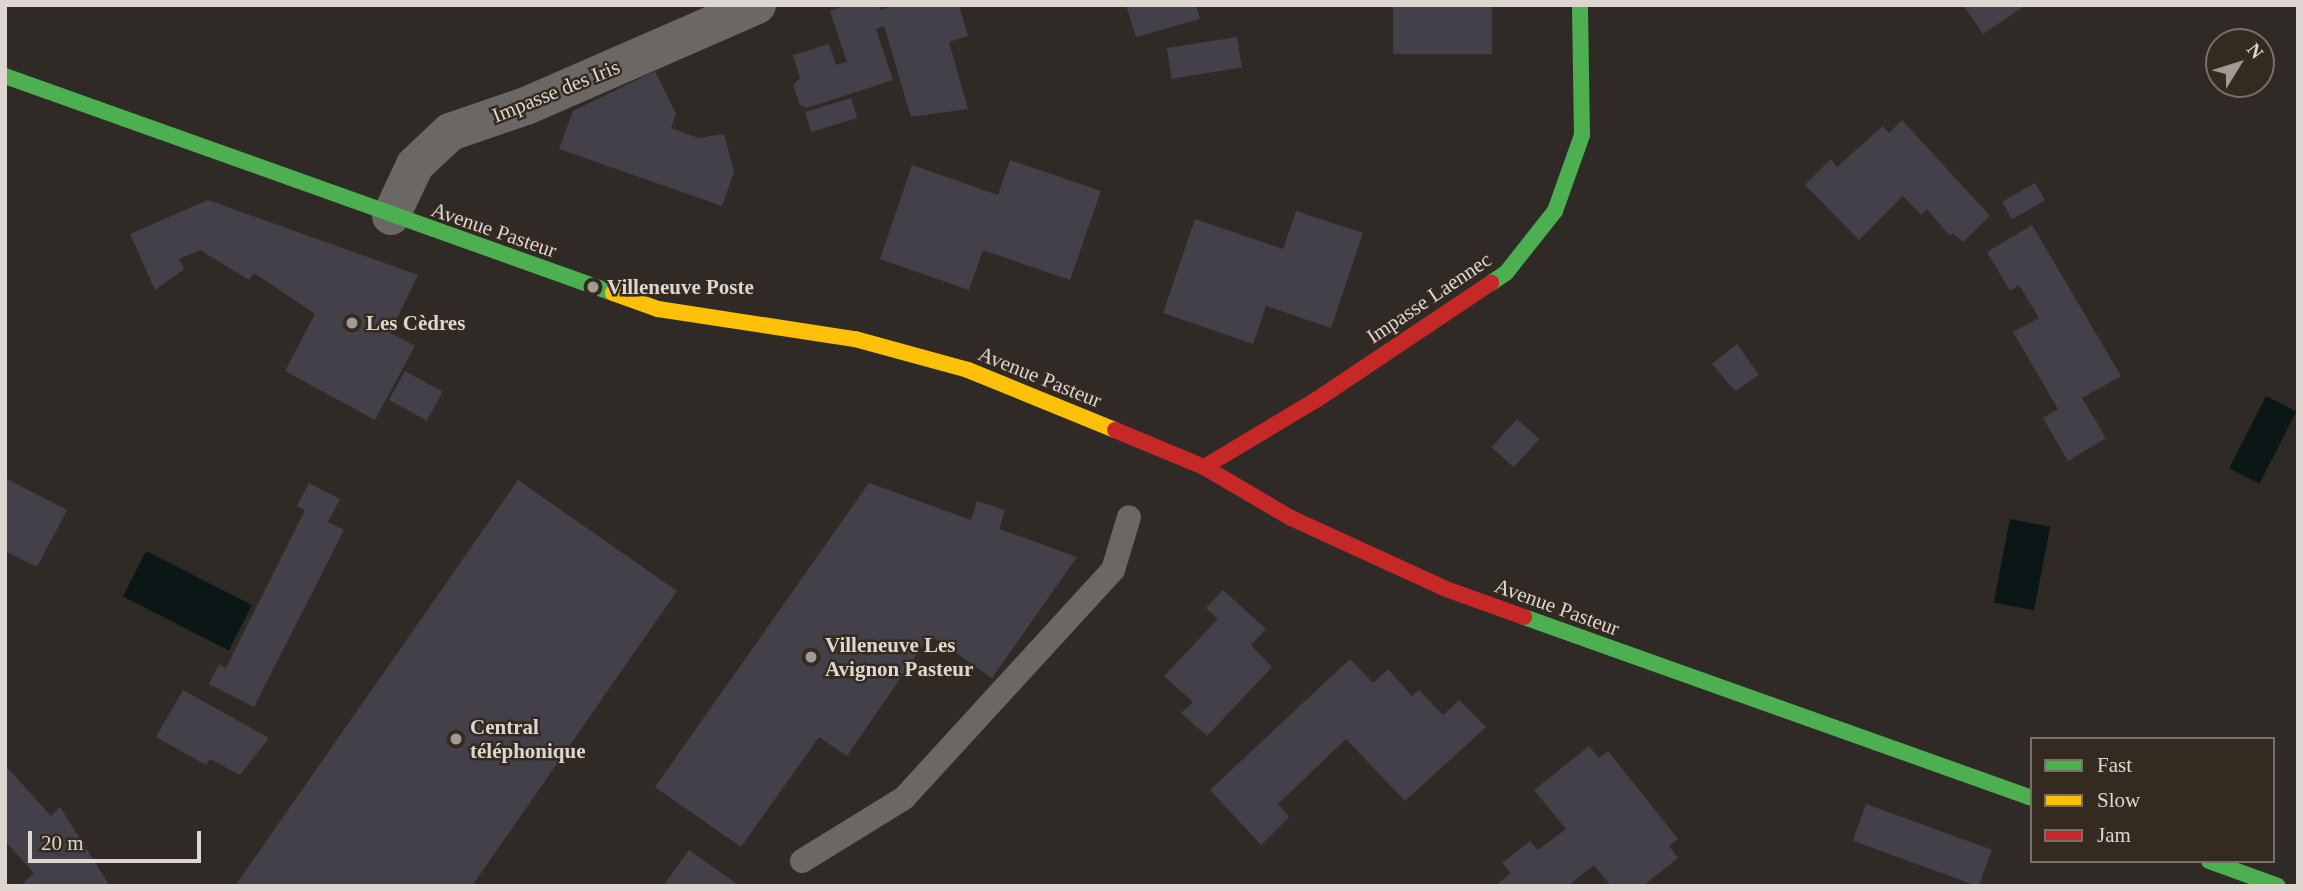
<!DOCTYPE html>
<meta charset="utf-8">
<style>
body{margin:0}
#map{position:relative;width:2303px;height:891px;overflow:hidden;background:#2f2a25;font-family:"Times New Roman",serif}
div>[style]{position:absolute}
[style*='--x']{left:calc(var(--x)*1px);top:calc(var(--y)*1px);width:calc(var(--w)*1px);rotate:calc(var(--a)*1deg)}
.water>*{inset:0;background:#0b1716;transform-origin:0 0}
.building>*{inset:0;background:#444049;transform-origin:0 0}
.lane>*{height:24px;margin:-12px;padding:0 12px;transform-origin:12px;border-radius:12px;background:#6a6765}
.street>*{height:38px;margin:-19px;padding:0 19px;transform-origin:19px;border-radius:19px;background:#6a6765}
.fast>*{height:16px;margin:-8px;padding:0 8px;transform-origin:8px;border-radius:8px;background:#4caf50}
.slow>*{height:16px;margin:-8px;padding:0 8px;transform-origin:8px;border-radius:8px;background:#ffc107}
.jam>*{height:16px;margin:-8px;padding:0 8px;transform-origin:8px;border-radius:8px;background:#c62828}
.dots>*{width:19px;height:19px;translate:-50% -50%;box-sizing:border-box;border:4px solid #342a20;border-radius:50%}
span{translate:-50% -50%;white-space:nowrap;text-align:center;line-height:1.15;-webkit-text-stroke:5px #342a20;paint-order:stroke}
.street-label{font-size:21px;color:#ded7d1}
.poi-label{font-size:21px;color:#ded7d1;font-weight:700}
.left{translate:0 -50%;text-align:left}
.frame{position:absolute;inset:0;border:7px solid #ded7d1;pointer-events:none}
.legend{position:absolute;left:2030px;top:737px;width:245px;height:126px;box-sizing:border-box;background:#342a20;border:2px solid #786f67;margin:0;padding:9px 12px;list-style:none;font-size:21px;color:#ded7d1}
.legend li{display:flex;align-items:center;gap:14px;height:35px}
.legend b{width:35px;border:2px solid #786f67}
.north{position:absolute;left:2205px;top:28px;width:70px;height:70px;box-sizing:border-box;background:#342a20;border:2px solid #786f67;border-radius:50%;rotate:52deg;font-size:19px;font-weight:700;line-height:28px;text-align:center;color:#ded7d1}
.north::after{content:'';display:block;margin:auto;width:24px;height:32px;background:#a19a95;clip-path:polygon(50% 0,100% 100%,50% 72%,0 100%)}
.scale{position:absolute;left:28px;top:831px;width:173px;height:32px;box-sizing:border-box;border:4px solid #ded7d1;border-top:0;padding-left:9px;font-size:21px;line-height:24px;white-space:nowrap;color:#ded7d1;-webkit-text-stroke:5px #342a20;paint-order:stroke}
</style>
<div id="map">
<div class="water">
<i style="left:2266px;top:396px;width:34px;height:81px;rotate:27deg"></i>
<i style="left:2010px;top:519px;width:41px;height:85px;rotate:11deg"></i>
<i style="left:146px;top:551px;width:119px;height:51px;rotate:27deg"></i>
</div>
<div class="building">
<i style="clip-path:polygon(846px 5px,878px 5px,880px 10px,895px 5px,959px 5px,968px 36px,949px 42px,968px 109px,911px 117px,884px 26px,876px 29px,893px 80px,807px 108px,800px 105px,793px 85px,800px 78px,793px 55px,829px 44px,836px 65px,847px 62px,830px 11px)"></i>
<i style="clip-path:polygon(1126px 5px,1196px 5px,1200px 19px,1136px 37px)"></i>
<i style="left:1393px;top:5px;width:99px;height:49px"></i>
<i style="clip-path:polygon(1963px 5px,2026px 5px,1983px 34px)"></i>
<i style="left:1237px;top:37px;width:31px;height:71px;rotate:81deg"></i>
<i style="clip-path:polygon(655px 71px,676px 114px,671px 128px,698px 138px,724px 134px,734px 172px,722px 206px,559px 149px,573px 111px)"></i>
<i style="left:851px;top:98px;width:21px;height:48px;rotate:73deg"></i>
<i style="clip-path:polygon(1902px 120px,1990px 216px,1963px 242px,1953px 233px,1950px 236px,1927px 209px,1921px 215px,1903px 196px,1859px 240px,1805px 185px,1831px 159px,1837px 167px,1883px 126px,1889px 133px)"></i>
<i style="clip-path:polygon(1010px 160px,1101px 191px,1070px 280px,983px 250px,969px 290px,880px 259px,912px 165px,998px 195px)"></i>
<i style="left:2035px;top:183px;width:20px;height:38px;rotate:60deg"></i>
<i style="clip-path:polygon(208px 200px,418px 275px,390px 333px,415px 346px,375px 420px,285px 371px,315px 314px,254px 273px,249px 280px,200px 250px,179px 259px,184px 269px,155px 290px,130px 234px)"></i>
<i style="clip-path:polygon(1296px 211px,1363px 233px,1331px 328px,1266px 306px,1253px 344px,1163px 313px,1195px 219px,1283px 249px)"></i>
<i style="clip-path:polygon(2032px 225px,2121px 376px,2082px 398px,2106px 438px,2068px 461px,2043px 418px,2058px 409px,2013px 332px,2039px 318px,2019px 285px,2010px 291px,1987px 252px)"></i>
<i style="clip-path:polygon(1737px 344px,1759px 375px,1735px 391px,1712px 364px)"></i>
<i style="left:405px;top:371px;width:43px;height:33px;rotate:29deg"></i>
<i style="left:1517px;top:419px;width:30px;height:38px;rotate:42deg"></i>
<i style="clip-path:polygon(5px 478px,67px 510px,37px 567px,5px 551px)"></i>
<i style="clip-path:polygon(518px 480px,677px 591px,472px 886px,235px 886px)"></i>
<i style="clip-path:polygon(309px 483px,340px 499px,328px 522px,344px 530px,254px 707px,209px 684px,219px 664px,226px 668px,305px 510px,297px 506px)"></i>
<i style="clip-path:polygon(869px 483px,971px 520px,977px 501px,1005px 510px,999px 529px,1077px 557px,992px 678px,930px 635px,847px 756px,819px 737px,741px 847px,655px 787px)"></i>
<i style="clip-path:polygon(1223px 590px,1266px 629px,1251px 645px,1272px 667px,1207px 736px,1181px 713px,1193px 702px,1164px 676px,1218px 619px,1206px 608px)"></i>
<i style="clip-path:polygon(1350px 659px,1373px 683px,1388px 669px,1412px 696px,1419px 690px,1443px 715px,1459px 700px,1486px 727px,1405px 801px,1346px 739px,1278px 804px,1289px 817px,1261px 845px,1210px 790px)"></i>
<i style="clip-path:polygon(183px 690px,269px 738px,240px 775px,210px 759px,206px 765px,156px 737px)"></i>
<i style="clip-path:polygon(1589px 746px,1599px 758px,1608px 751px,1678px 839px,1669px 846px,1678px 858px,1643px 886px,1611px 886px,1594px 865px,1568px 886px,1495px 886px,1511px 873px,1502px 863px,1530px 841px,1538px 850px,1566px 829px,1534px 790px)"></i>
<i style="clip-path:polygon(5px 765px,51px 816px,60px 807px,110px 886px,20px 886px,34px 873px,5px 841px)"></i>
<i style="left:1866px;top:804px;width:134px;height:39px;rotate:20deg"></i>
<i style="clip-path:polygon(689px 850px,740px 886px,663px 886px)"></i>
</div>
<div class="lane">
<i style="--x:802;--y:861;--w:120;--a:-31.7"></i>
<i style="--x:904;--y:798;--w:309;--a:-47.5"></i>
<i style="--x:1113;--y:570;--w:55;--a:-73.2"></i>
</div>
<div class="street">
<i style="--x:391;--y:216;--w:56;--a:-64.8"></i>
<i style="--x:415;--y:165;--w:48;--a:-43.3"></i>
<i style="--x:450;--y:132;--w:80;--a:-18.9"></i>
<i style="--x:526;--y:106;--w:252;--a:-23.6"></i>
</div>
<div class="fast">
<i style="--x:5;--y:76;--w:646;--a:19.64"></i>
<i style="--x:1491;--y:283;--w:18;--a:-34"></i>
<i style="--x:1506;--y:273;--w:79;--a:-51.7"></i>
<i style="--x:1555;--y:211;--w:81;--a:-70.4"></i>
<i style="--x:1582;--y:135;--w:130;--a:-90.9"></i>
<i style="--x:1524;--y:617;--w:539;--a:19.61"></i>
<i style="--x:2209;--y:861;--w:73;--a:19.9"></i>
</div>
<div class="slow">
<i style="--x:613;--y:293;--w:48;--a:19.6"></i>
<i style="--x:658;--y:309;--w:199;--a:8.7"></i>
<i style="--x:855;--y:339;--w:117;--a:15.3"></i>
<i style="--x:968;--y:370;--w:159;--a:22.2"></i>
</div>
<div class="jam">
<i style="--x:1115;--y:430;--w:96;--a:22.6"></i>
<i style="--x:1204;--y:467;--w:101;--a:30.4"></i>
<i style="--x:1291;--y:518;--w:170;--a:24.6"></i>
<i style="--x:1446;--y:589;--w:83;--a:19.7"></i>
<i style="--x:1204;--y:467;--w:131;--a:-30.9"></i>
<i style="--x:1316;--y:400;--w:211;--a:-33.8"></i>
</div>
<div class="dots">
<i style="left:593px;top:287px;background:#a19a95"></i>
<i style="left:352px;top:323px;background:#a19a95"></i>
<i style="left:811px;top:657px;background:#a19a95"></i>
<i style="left:456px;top:739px;background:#a19a95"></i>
</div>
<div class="street-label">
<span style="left:556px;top:91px;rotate:-22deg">Impasse des Iris</span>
<span style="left:494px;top:230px;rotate:19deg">Avenue Pasteur</span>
<span style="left:1429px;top:298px;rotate:-34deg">Impasse Laennec</span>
<span style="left:1040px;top:377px;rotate:22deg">Avenue Pasteur</span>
<span style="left:1557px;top:607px;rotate:20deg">Avenue Pasteur</span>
</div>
<div class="poi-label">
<span class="left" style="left:607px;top:287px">Villeneuve Poste</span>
<span class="left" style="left:366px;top:323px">Les Cèdres</span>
<span class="left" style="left:825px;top:657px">Villeneuve Les<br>Avignon Pasteur</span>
<span class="left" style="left:470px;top:739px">Central<br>téléphonique</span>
</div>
<div class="frame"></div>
<ul class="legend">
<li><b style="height:9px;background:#4caf50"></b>Fast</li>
<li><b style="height:9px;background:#ffc107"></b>Slow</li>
<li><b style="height:9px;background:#c62828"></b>Jam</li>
</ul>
<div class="north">N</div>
<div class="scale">20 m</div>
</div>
